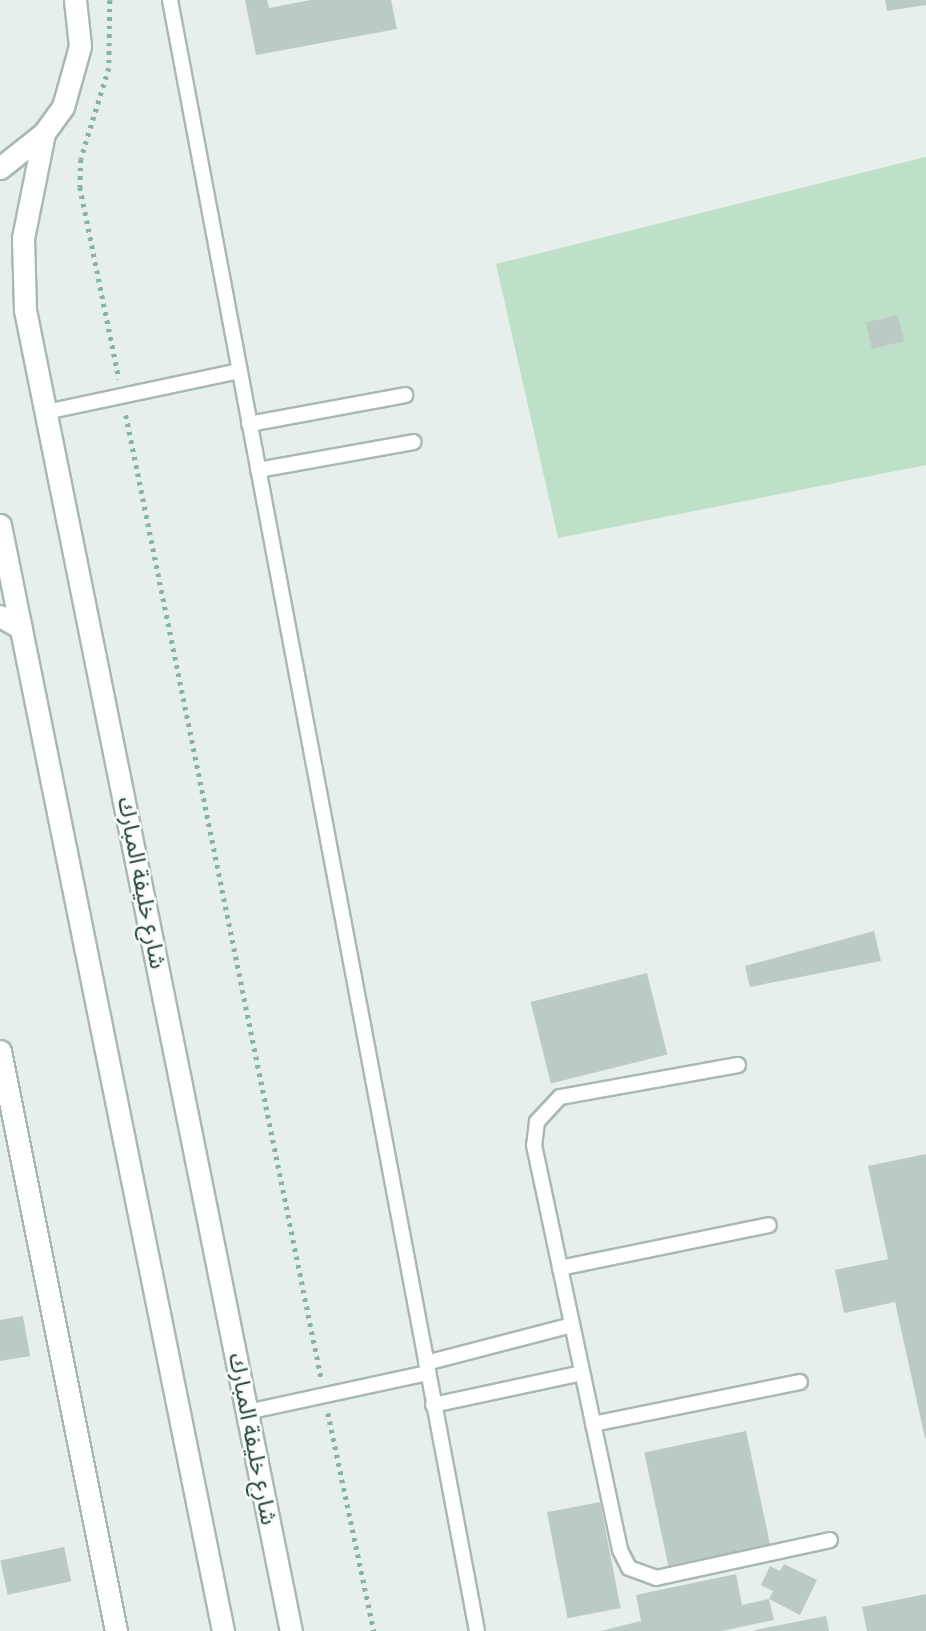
<!DOCTYPE html>
<meta charset="utf-8">
<style>
body{margin:0}
#map{position:relative;width:926px;height:1631px;overflow:hidden;background:#e6efeb;font-family:"Roboto Condensed","Noto Sans Arabic",sans-serif}
div>[style]{position:absolute}
[style*='--x']{left:calc(var(--x)*1px);top:calc(var(--y)*1px);width:calc(var(--w)*1px);rotate:calc(var(--a)*1deg)}
.green>*{inset:0;background:#bfe0c8}
.building>*{inset:0;background:#bbcac4;transform-origin:0 0}
.path>*{height:4.5px;margin-top:-2.25px;transform-origin:0;background:repeating-linear-gradient(90deg,#86b3a5 0 3.5px,transparent 0 8.5px)}
.roads{filter:drop-shadow(2px 0 #a8b8b2) drop-shadow(-2px 0 #a8b8b2) drop-shadow(0 2px #a8b8b2) drop-shadow(0 -2px #a8b8b2)}
.service>*{height:14px;margin:-7px;padding:0 7px;transform-origin:7px;border-radius:7px;background:#fff}
.minor>*{height:21px;margin:-10.5px;padding:0 10.5px;transform-origin:10.5px;border-radius:10.5px;background:#fff}
.secondary>*{height:21px;margin:-10.5px;padding:0 10.5px;transform-origin:10.5px;border-radius:10.5px;background:#fff}
span{translate:-50% -50%;white-space:nowrap;text-align:center;line-height:1.15;-webkit-text-stroke:5px #f7fbf9;paint-order:stroke}
.street-label{font-size:23px;color:#24423a}
</style>
<div id="map">
<div class="green">
<i style="clip-path:polygon(926px 157px,926px 465px,558px 538px,496px 264px)"></i>
</div>
<div class="building">
<i style="clip-path:polygon(245px 0,267px 0,269px 8px,311px 0,391px 0,397px 29px,256px 55px)"></i>
<i style="clip-path:polygon(885px 0,926px 0,926px 5px,887px 11px)"></i>
<i style="left:898px;top:315px;width:27px;height:33px;rotate:77deg"></i>
<i style="clip-path:polygon(874px 931px,881px 961px,750px 987px,745px 966px)"></i>
<i style="left:647px;top:973px;width:84px;height:120px;rotate:76deg"></i>
<i style="clip-path:polygon(926px 1154px,926px 1438px,925px 1438px,895px 1302px,844px 1313px,835px 1270px,888px 1259px,868px 1166px)"></i>
<i style="clip-path:polygon(23px 1316px,30px 1356px,0 1361px,0 1320px)"></i>
<i style="left:746px;top:1431px;width:122px;height:104px;rotate:78deg"></i>
<i style="left:600px;top:1502px;width:108px;height:54px;rotate:79deg"></i>
<i style="left:64px;top:1547px;width:35px;height:65px;rotate:78deg"></i>
<i style="clip-path:polygon(784px 1564px,817px 1580px,800px 1615px,769px 1599px,773px 1591px,761px 1585px,770px 1566px,780px 1571px)"></i>
<i style="clip-path:polygon(736px 1574px,742px 1605px,769px 1599px,774px 1620px,722px 1631px,601px 1631px,641px 1621px,636px 1595px)"></i>
<i style="clip-path:polygon(926px 1594px,926px 1631px,867px 1631px,862px 1607px)"></i>
<i style="clip-path:polygon(826px 1616px,829px 1631px,755px 1631px,755px 1630px)"></i>
</div>
<div class="path">
<i style="--x:110;--y:0;--w:68;--a:90.8"></i>
<i style="--x:109;--y:68;--w:95;--a:107.1"></i>
<i style="--x:81;--y:159;--w:28;--a:92"></i>
<i style="--x:80;--y:187;--w:196;--a:78.5"></i>
<i style="--x:126;--y:415;--w:982;--a:78.54"></i>
<i style="--x:328;--y:1413;--w:223;--a:78.1"></i>
</div>
<div class="roads">
<div class="service">
<i style="--x:170;--y:0;--w:1660;--a:79.34"></i>
<i style="--x:46;--y:412;--w:197;--a:-12"></i>
<i style="--x:249;--y:424;--w:159;--a:-10.5"></i>
<i style="--x:258;--y:470;--w:158;--a:-10.2"></i>
<i style="--x:738;--y:1065;--w:181;--a:169.8"></i>
<i style="--x:560;--y:1097;--w:34;--a:133"></i>
<i style="--x:537;--y:1122;--w:23;--a:97"></i>
<i style="--x:534;--y:1145;--w:414;--a:78"></i>
<i style="--x:620;--y:1550;--w:20;--a:63"></i>
<i style="--x:629;--y:1568;--w:29;--a:20"></i>
<i style="--x:656;--y:1578;--w:178;--a:-12.3"></i>
<i style="--x:560;--y:1268;--w:213;--a:-11.6"></i>
<i style="--x:426;--y:1363;--w:151;--a:-14.6"></i>
<i style="--x:433;--y:1405;--w:152;--a:-12.1"></i>
<i style="--x:247;--y:1412;--w:184;--a:-12.2"></i>
<i style="--x:593;--y:1424;--w:211;--a:-11.5"></i>
</div>
<div class="minor">
<i style="--x:0;--y:616;--w:24;--a:30"></i>
<i style="--x:0;--y:1051;--w:591;--a:78.69"></i>
</div>
<div class="secondary">
<i style="--x:44;--y:133;--w:107;--a:101.3"></i>
<i style="--x:23;--y:238;--w:72;--a:88.4"></i>
<i style="--x:25;--y:310;--w:1348;--a:78.62"></i>
<i style="--x:0;--y:168;--w:56;--a:-38.5"></i>
<i style="--x:44;--y:133;--w:32;--a:-54"></i>
<i style="--x:63;--y:107;--w:63;--a:-74.4"></i>
<i style="--x:80;--y:46;--w:46;--a:-96.2"></i>
<i style="--x:0;--y:525;--w:1128;--a:78.6"></i>
</div>
</div>
<div class="street-label">
<span style="left:141px;top:883px;rotate:79deg">شارع خليفة المبارك</span>
<span style="left:252px;top:1439px;rotate:79deg">شارع خليفة المبارك</span>
</div>
</div>
